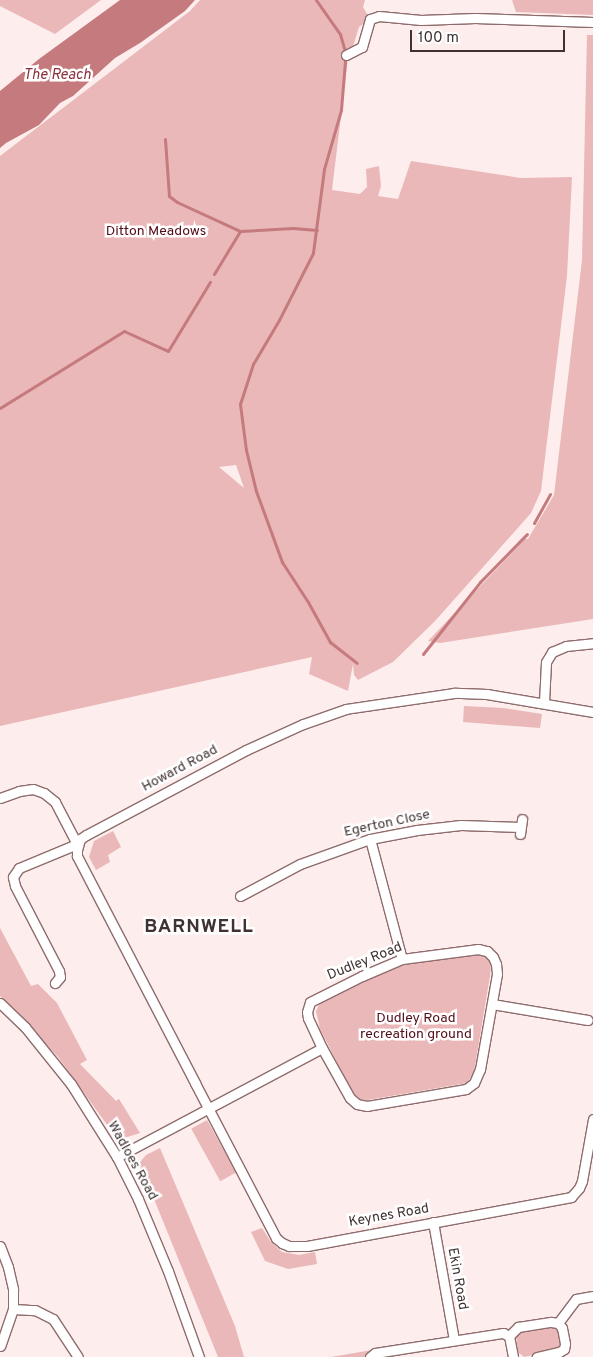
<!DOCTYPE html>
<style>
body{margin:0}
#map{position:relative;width:593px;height:1357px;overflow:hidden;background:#fdeded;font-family:Overpass,sans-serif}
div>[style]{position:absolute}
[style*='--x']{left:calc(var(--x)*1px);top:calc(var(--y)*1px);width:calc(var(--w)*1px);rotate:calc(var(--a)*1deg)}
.green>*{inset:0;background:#eab8b9;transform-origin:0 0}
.water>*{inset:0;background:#c57a7d}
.stream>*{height:3px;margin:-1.5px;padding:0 1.5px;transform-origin:1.5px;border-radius:1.5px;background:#c57a7d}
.roads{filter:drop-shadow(1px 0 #8f6c6c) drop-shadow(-1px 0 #8f6c6c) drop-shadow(0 1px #8f6c6c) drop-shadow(0 -1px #8f6c6c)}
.minor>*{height:9px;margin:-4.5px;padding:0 4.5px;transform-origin:4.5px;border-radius:4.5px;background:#fff}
span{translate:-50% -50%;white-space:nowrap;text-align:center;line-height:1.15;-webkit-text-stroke:5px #fff;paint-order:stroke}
.park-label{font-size:14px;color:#520c18}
.street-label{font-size:14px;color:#413232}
.water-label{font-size:15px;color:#8b2f39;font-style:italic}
.district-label{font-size:19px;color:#413232;font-weight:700;letter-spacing:1px}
.scale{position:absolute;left:410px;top:30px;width:155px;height:22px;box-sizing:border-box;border:2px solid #413232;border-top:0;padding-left:6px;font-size:15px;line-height:18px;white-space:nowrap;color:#413232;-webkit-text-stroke:4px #fff;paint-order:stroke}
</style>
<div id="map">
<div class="green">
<i style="clip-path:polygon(0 0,101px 0,55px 34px,0 6px)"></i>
<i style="clip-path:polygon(evenodd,200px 0,365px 0,363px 7px,370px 19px,359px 27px,351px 53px,349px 50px,332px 190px,360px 194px,367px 187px,366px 169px,379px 166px,381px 186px,378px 196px,398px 199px,411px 161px,521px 178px,572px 177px,567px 276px,541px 491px,531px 513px,435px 621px,393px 662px,358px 680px,354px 675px,353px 664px,348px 691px,309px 674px,312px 657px,0 726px,0 156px,190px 11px,200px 0,236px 465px,244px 488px,219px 467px,236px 465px)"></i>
<i style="clip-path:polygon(512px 0,593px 0,593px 15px,516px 12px)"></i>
<i style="clip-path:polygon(587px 35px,593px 35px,593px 619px,440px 643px,428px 641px,525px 539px,528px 539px,554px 495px,582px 260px)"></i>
<i style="clip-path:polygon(464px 706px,503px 708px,542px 714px,540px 728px,463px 722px)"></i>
<i style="clip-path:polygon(113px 831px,121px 847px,108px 855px,110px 862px,96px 870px,89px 857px,94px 841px)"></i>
<i style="clip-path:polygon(0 928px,31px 986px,38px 984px,57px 1003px,87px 1060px,80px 1064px,116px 1101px,119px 1099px,140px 1133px,118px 1140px,58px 1057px,0 996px)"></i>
<i style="clip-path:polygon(467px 953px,485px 955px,491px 963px,490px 976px,474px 1072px,467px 1083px,362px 1101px,355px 1098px,320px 1029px,316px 1011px,322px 999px,360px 980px,402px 964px)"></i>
<i style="left:207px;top:1120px;width:60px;height:18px;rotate:61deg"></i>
<i style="clip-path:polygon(160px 1148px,235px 1326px,244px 1357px,218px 1357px,154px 1199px,137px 1166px,146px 1155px)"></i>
<i style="clip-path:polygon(262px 1228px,271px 1242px,282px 1252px,299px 1255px,315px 1252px,317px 1264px,288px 1269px,265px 1261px,251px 1232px)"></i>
<i style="clip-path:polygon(553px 1326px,559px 1331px,562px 1345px,560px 1349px,524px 1357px,518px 1352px,516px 1336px,519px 1333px)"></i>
<i style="clip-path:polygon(372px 1350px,372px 1353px,365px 1357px,331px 1357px)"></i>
</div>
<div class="water">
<i style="clip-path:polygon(120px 0,195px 0,185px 11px,140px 43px,115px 58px,73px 96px,60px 103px,39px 125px,6px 143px,0 148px,0 91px,39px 59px)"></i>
</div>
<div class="stream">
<i style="--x:316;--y:0;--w:42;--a:54.8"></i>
<i style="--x:340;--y:34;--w:19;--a:74"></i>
<i style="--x:345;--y:61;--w:49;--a:94.7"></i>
<i style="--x:341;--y:110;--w:61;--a:106.1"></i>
<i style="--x:324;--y:169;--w:85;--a:97.5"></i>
<i style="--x:313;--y:253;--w:75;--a:116.9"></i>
<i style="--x:279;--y:320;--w:51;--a:120.6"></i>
<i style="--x:253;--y:364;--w:42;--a:108"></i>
<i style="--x:240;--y:404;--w:46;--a:82.6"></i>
<i style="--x:246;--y:450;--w:42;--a:76.3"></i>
<i style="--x:256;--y:491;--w:76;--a:69.9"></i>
<i style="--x:282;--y:562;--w:48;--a:57"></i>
<i style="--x:308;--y:602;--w:46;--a:61.2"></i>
<i style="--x:330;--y:642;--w:34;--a:38"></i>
<i style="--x:165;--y:139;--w:57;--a:86"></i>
<i style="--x:169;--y:196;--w:10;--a:37"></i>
<i style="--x:177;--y:202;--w:69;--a:24.7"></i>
<i style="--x:214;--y:274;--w:50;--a:-58.8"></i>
<i style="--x:240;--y:231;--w:53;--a:-3.2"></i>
<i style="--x:293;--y:228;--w:24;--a:5"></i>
<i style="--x:0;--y:408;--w:146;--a:-31.8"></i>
<i style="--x:124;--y:331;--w:48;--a:24.4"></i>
<i style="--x:168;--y:351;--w:81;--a:-58.7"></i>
<i style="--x:534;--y:523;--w:33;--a:-61"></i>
<i style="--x:423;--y:654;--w:92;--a:-51.6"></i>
<i style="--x:480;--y:582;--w:67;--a:-45.6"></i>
</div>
<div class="roads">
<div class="minor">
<i style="--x:346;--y:55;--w:18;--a:-27"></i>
<i style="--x:362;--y:47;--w:29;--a:-74"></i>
<i style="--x:370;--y:19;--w:9;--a:-18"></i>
<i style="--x:379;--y:16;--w:42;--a:5.4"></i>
<i style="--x:421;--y:20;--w:54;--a:-2.1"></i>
<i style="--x:475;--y:18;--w:118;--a:1.9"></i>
<i style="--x:544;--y:702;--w:40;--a:-87.1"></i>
<i style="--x:546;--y:662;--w:12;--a:-59"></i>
<i style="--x:552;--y:652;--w:15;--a:-23"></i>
<i style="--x:566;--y:646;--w:27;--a:-6"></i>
<i style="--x:593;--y:712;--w:108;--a:-170.4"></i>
<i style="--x:487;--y:694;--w:33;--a:-178"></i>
<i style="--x:454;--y:693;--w:109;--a:171.6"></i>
<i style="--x:346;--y:709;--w:46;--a:160.8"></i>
<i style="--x:303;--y:724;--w:63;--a:155.5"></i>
<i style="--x:246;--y:750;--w:181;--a:152"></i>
<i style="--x:86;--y:835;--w:7;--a:146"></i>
<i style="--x:80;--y:839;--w:11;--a:105"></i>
<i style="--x:77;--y:850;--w:6;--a:90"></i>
<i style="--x:77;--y:856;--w:256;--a:62.5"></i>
<i style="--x:195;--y:1083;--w:175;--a:62.4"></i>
<i style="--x:276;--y:1238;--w:8;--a:40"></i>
<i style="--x:282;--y:1243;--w:8;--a:23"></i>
<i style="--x:289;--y:1246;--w:18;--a:0"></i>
<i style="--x:307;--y:1246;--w:269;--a:-10.5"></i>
<i style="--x:571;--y:1197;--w:12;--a:-48"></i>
<i style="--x:579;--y:1188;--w:8;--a:-67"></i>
<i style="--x:582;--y:1181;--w:63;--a:-79.9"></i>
<i style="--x:0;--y:798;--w:20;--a:-20"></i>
<i style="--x:19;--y:791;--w:14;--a:-8"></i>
<i style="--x:33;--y:789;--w:12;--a:20"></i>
<i style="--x:44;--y:793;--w:14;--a:39"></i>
<i style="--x:55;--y:802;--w:47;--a:62.4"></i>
<i style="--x:77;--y:844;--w:63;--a:157.5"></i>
<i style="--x:19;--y:868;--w:11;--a:124"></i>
<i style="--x:13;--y:877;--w:9;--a:77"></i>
<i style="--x:15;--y:886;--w:96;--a:62.6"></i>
<i style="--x:59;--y:971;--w:6;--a:81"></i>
<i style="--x:60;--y:977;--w:8;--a:130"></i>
<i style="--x:520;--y:834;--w:15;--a:-82"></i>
<i style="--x:370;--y:839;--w:124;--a:75.1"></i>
<i style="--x:240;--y:896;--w:68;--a:-28.1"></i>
<i style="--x:300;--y:864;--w:74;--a:-19.7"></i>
<i style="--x:370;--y:839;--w:48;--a:-10.8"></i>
<i style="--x:417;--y:830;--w:44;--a:-6.5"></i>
<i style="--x:461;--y:825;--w:59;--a:1.9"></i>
<i style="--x:478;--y:949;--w:9;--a:13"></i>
<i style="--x:487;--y:951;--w:8;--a:45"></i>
<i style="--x:493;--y:957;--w:8;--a:67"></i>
<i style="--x:496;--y:964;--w:10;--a:84"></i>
<i style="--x:497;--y:974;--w:97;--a:100.1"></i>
<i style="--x:480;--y:1069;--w:15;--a:113"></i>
<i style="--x:474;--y:1083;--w:10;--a:143"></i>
<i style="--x:466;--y:1089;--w:100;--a:170.3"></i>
<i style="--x:367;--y:1106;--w:10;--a:-169"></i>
<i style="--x:357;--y:1104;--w:9;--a:-139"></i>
<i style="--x:350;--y:1098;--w:57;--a:-119.2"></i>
<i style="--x:322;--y:1048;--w:33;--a:-115"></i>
<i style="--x:308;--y:1018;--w:6;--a:-99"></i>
<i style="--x:307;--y:1012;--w:10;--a:-73"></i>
<i style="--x:310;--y:1002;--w:58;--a:-26.6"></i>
<i style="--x:362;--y:976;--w:43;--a:-23"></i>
<i style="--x:402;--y:959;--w:77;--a:-7.5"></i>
<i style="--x:0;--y:1003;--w:35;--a:44"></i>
<i style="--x:25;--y:1027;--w:73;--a:51.1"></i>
<i style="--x:71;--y:1084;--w:86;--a:57.8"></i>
<i style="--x:117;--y:1157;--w:47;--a:63.4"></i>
<i style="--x:138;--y:1199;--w:78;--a:67.4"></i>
<i style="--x:168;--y:1271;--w:91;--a:70.2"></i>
<i style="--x:492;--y:1004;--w:97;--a:9.5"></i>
<i style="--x:117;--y:1157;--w:232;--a:-28"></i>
<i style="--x:433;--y:1222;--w:120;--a:79.9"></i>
<i style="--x:0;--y:1246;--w:22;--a:69"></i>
<i style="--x:8;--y:1267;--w:23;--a:77"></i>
<i style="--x:13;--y:1289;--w:20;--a:90"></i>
<i style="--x:13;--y:1309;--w:39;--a:109"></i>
<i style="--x:13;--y:1309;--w:22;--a:3"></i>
<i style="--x:35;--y:1310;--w:20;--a:27"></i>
<i style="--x:53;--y:1319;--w:45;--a:56.7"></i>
<i style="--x:558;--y:1323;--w:30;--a:-53"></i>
<i style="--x:576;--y:1299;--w:17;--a:-10"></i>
<i style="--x:509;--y:1336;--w:13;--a:-45"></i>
<i style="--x:518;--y:1327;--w:33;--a:-9"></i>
<i style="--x:551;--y:1322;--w:7;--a:8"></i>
<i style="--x:558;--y:1323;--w:6;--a:51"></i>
<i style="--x:562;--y:1328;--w:16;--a:79"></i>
<i style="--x:565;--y:1344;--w:5;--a:101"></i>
<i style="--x:564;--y:1349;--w:6;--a:149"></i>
<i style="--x:559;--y:1352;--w:23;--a:167"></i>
<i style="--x:370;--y:1357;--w:6;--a:-39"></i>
<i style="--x:375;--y:1353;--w:130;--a:-8.9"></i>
<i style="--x:503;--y:1333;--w:7;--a:27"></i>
<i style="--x:509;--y:1336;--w:21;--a:79"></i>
</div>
</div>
<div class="park-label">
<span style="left:156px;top:232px">Ditton Meadows</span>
<span style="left:416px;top:1027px">Dudley Road<br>recreation ground</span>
</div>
<div class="street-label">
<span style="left:180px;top:769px;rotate:-28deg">Howard Road</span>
<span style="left:387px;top:824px;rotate:-12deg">Egerton Close</span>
<span style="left:365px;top:962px;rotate:-22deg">Dudley Road</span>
<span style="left:132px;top:1161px;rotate:61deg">Wadloes Road</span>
<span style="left:389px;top:1216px;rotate:-10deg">Keynes Road</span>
<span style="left:457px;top:1279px;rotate:80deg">Ekin Road</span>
</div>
<div class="water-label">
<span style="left:57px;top:76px">The Reach</span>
</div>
<div class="district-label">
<span style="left:199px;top:928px">BARNWELL</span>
</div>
<div class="scale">100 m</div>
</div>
